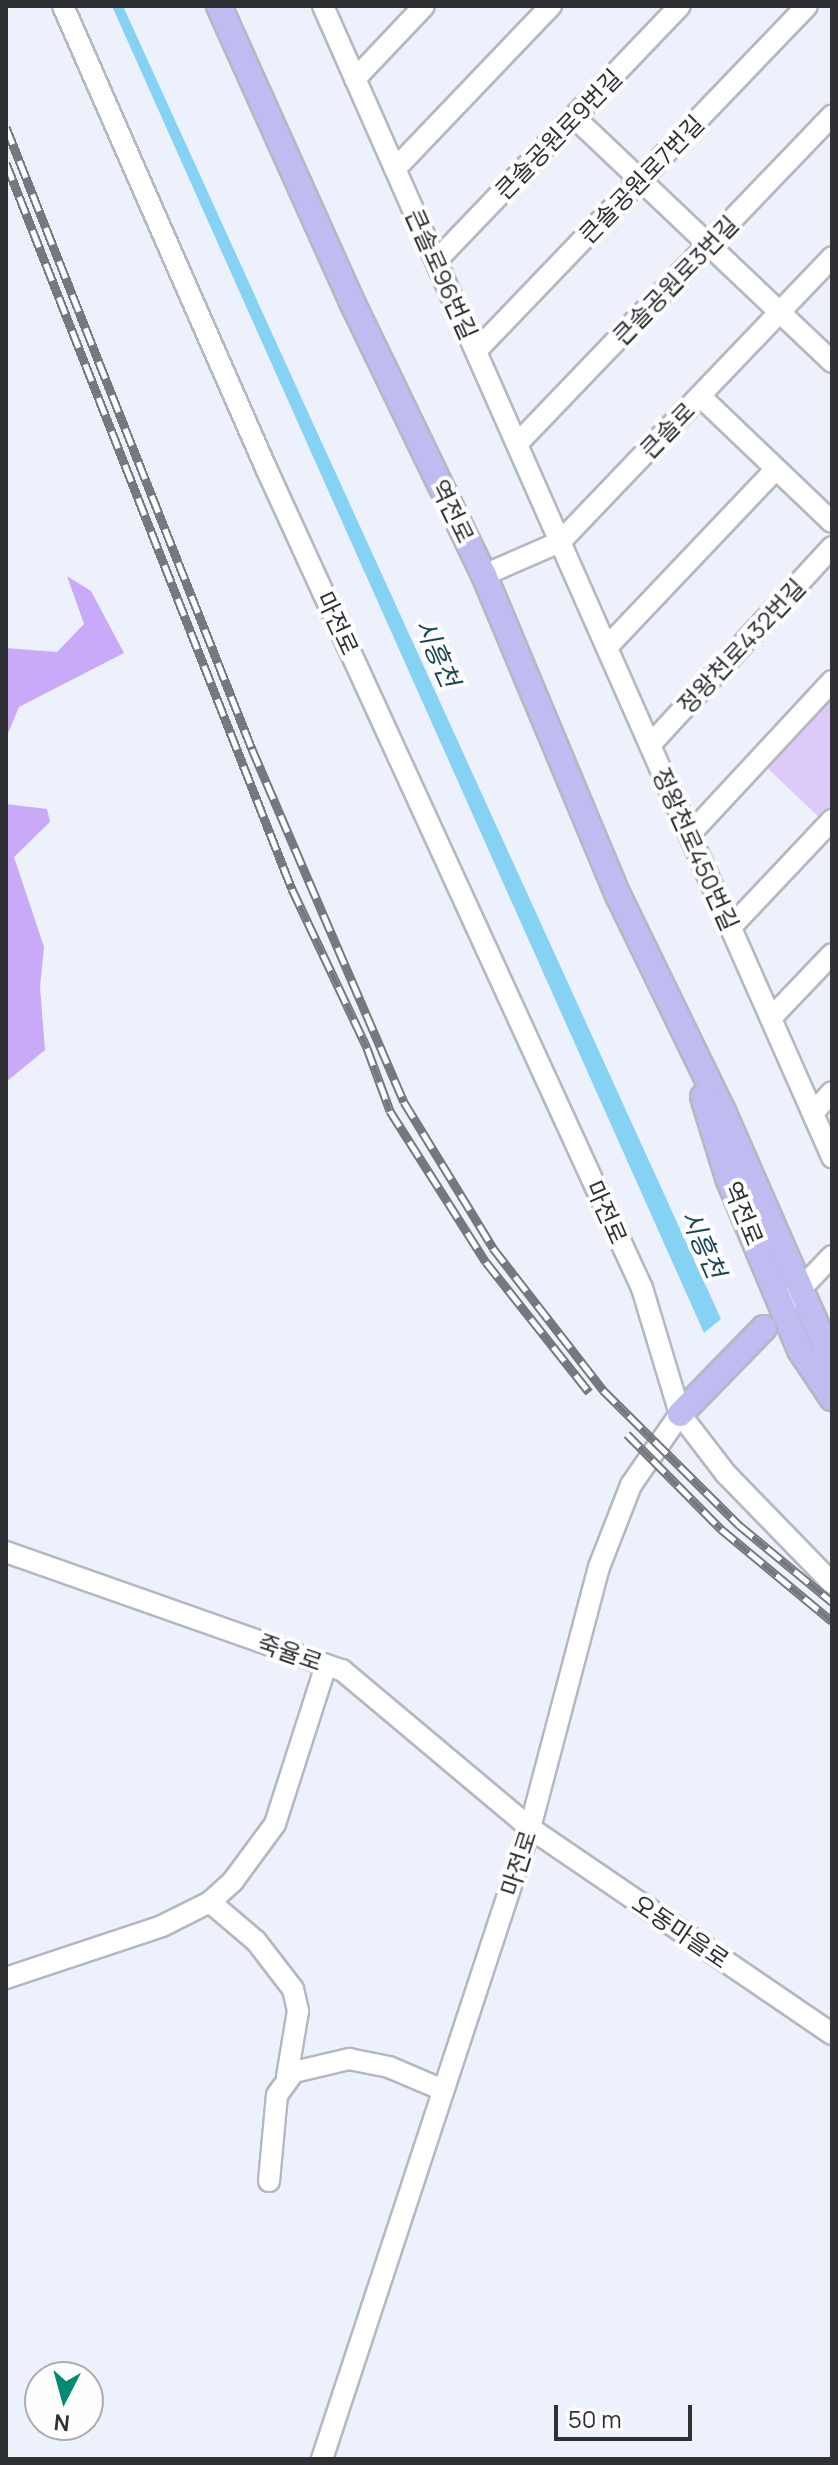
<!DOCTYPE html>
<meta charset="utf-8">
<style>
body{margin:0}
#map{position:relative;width:838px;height:2465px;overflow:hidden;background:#ecf1fb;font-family:Manrope,"Noto Sans KR",sans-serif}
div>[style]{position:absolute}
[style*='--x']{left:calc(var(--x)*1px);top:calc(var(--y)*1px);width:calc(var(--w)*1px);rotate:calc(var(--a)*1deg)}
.green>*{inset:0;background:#dccbf8}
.forest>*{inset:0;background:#c9aaf8}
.water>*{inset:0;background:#85d2f5}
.roads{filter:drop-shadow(2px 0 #b3b8c2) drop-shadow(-2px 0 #b3b8c2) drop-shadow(0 2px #b3b8c2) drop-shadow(0 -2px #b3b8c2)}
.minor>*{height:20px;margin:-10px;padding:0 10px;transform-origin:10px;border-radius:10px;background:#fff}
.major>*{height:24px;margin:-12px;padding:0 12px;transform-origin:12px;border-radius:12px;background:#bebcf1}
.rail>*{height:9px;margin-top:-4.5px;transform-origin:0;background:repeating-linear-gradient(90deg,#fefefe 0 18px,#75787e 0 36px);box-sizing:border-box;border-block:2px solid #75787e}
span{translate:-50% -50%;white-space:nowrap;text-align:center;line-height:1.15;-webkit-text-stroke:8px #fefefe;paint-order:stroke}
.street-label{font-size:24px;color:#2e3034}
.water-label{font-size:26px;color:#174356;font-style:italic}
.frame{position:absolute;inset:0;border:8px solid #2e3034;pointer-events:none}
.north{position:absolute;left:24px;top:2361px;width:80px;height:80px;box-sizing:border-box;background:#fefefe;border:2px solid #abacad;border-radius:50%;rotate:186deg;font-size:22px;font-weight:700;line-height:32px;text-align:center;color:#2e3034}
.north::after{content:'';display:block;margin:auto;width:28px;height:36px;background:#008a71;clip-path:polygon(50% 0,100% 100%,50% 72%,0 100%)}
.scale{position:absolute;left:554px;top:2405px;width:138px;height:36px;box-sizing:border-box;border:4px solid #2e3034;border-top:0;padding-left:10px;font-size:24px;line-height:28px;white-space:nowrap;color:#2e3034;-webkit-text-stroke:6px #fefefe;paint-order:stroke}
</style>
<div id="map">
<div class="green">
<i style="clip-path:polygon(832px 692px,832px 807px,821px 819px,763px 764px)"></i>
</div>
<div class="forest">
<i style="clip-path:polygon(67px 576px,91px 591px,124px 653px,19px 707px,6px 738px,6px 648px,57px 652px,84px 624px)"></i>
<i style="clip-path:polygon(6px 804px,47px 809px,50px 822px,14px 857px,44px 947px,40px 987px,45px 1050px,6px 1082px)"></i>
</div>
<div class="water">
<i style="clip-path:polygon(112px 6px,123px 6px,721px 1319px,704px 1333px)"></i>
</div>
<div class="roads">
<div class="minor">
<i style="--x:63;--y:6;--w:505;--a:66.28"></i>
<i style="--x:266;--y:468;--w:902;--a:65.37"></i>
<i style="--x:642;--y:1288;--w:132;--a:73.2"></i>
<i style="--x:680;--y:1414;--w:76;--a:52.5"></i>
<i style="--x:726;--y:1474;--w:152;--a:45.8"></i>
<i style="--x:323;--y:6;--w:1259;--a:66.14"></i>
<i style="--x:355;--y:79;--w:100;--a:-46.6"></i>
<i style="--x:574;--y:117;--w:356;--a:43.5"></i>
<i style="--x:395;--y:169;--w:226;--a:-46.3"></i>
<i style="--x:436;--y:261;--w:353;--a:-46.3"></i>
<i style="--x:476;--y:351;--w:478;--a:-46.2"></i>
<i style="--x:700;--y:396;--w:182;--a:43.7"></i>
<i style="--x:517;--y:444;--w:455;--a:-46.2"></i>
<i style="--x:484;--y:575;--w:83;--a:-23.5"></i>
<i style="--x:560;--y:542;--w:394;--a:-46.3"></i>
<i style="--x:607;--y:647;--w:245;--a:-46.5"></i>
<i style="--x:650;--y:745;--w:269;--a:-47.4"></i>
<i style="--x:690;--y:834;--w:209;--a:-47.1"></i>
<i style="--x:731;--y:927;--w:147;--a:-46.7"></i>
<i style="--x:771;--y:1018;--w:88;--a:-46.4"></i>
<i style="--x:813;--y:1113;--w:28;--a:-48"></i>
<i style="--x:791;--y:1299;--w:59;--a:-46.4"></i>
<i style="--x:6;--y:1552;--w:356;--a:19.4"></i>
<i style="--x:342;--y:1670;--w:246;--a:40"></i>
<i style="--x:530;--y:1828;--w:366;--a:34.3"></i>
<i style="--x:210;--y:1902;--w:60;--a:40.3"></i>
<i style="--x:256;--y:1941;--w:61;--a:52.4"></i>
<i style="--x:293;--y:1989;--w:23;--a:77"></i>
<i style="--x:298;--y:2011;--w:67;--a:99.5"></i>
<i style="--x:6;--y:1978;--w:164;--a:-18.4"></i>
<i style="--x:162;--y:1926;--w:54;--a:-26.6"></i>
<i style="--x:210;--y:1902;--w:31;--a:-42"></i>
<i style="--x:233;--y:1881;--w:71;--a:-53.6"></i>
<i style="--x:275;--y:1824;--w:167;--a:-72.2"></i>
<i style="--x:269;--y:2181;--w:86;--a:-84.7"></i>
<i style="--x:277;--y:2095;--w:29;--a:-54"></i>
<i style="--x:294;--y:2072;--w:57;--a:-13.3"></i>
<i style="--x:349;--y:2059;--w:41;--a:11.3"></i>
<i style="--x:389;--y:2067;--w:59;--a:23.1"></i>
<i style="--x:322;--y:2459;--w:664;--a:-71.76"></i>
<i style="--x:530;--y:1828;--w:270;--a:-75.2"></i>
<i style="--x:599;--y:1567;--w:88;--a:-68.7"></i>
<i style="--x:631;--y:1485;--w:86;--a:-55.4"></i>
</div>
<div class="major">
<i style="--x:219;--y:6;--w:325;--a:65.8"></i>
<i style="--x:352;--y:302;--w:303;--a:64.2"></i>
<i style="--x:484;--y:575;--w:349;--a:67.3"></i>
<i style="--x:619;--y:897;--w:238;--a:64.1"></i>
<i style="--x:723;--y:1111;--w:273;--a:66.4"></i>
<i style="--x:703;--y:1097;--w:85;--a:72.8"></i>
<i style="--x:728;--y:1178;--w:186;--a:67.3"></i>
<i style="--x:800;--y:1350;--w:58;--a:56.3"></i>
<i style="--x:680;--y:1414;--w:120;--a:-45.7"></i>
</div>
</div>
<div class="rail">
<i style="--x:6;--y:127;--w:669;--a:68.42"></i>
<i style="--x:252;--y:749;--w:384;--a:66.7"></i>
<i style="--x:404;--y:1102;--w:171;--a:58.6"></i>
<i style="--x:493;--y:1248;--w:180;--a:52.2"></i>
<i style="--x:603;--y:1390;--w:192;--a:44.8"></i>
<i style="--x:739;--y:1525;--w:121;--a:39.6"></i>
<i style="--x:6;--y:163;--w:780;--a:68.5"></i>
<i style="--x:292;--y:889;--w:176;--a:64.7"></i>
<i style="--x:367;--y:1048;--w:67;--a:69.9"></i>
<i style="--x:390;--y:1111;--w:179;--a:57.6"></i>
<i style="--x:486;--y:1262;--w:166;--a:51.6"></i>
<i style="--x:627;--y:1434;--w:134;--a:45.3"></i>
<i style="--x:721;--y:1529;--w:144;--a:39.7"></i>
</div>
<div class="street-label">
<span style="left:558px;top:134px;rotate:-46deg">큰솔공원로9번길</span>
<span style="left:641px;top:179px;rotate:-46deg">큰솔공원로7번길</span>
<span style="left:442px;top:274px;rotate:66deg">큰솔로96번길</span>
<span style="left:675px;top:280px;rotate:-46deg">큰솔공원로3번길</span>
<span style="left:667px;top:430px;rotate:-46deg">큰솔로</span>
<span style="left:453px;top:511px;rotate:64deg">역전로</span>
<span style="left:338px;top:623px;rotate:65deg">마전로</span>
<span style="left:741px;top:646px;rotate:-47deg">정왕천로432번길</span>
<span style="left:696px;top:849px;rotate:66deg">정왕천로450번길</span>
<span style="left:607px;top:1212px;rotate:66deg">마전로</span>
<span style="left:744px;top:1213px;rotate:68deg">역전로</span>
<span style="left:290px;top:1652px;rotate:19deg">죽율로</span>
<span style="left:518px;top:1863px;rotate:-72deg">마전로</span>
<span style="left:681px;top:1931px;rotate:34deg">오동마을로</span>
</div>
<div class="water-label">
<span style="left:437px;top:653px;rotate:66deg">시흥천</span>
<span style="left:703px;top:1244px;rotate:66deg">시흥천</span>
</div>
<div class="frame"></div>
<div class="north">N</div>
<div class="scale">50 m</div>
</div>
